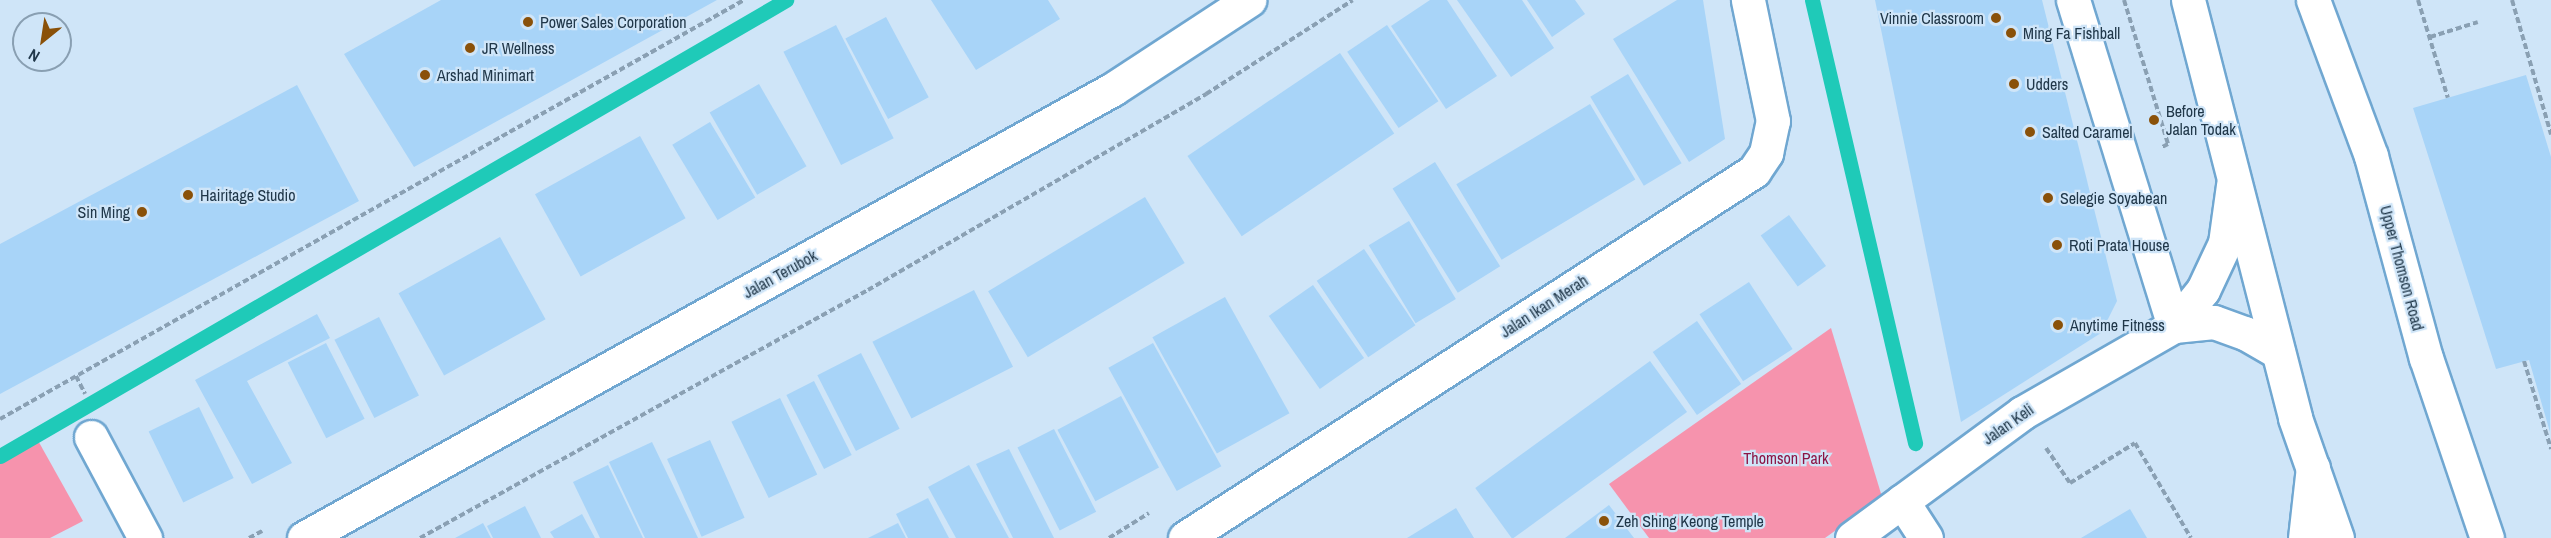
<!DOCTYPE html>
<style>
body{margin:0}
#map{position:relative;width:2551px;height:538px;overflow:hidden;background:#cfe5f8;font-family:"Archivo Narrow",sans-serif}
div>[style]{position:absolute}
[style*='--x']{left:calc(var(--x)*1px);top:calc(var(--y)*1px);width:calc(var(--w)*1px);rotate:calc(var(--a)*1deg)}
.green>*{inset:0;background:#f693ad}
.stream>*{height:15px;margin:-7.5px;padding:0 7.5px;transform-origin:7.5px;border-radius:7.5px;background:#1fcab8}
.building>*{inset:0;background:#a8d4f8;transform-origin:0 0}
.path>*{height:4px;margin-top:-2px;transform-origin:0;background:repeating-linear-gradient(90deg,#8aa0b3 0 6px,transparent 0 9px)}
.roads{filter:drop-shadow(2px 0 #70a7d1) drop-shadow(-2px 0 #70a7d1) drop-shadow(0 2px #70a7d1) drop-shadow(0 -2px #70a7d1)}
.minor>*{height:33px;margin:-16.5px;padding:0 16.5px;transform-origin:16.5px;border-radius:16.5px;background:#fff}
.major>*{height:33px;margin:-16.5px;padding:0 16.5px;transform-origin:16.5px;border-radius:16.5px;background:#fff}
.dots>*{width:16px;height:16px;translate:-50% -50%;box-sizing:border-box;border:3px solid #cfe5f8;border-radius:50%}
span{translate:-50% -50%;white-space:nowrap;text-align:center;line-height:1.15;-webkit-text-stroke:4.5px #cfe5f8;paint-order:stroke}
.poi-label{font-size:16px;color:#203749}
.right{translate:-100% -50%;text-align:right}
.left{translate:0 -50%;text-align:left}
.street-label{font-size:16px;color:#203749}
.park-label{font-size:16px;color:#8b1545}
.north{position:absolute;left:12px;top:12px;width:60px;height:60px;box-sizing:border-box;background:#cfe5f8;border:2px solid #899fb2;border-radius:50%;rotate:210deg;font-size:16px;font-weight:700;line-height:24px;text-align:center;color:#203749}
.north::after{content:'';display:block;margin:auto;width:21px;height:27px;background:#8a5109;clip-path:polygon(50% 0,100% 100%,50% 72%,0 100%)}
</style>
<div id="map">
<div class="green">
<i style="clip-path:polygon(1831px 328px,1882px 497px,1825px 538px,1649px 538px,1609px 484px)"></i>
<i style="clip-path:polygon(36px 437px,83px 521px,50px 538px,0 538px,0 455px)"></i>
</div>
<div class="stream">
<i style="--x:1812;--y:0;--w:455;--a:76.9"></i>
<i style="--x:0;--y:456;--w:909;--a:-30.12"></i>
</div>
<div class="building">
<i style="clip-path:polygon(441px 0,717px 0,414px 167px,344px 54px)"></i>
<i style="clip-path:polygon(931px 0,1048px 0,1060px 19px,976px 70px)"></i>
<i style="clip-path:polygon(1430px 0,1447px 0,1497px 76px,1446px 109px,1391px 26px)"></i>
<i style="clip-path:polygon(1457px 0,1522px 0,1554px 48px,1511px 77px)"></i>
<i style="clip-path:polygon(1527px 0,1575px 0,1585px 14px,1552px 37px)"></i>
<i style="clip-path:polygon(1677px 0,1703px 0,1725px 139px,1689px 162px,1613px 39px)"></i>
<i style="clip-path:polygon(1875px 0,2042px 0,2117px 301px,2101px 333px,1961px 422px)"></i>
<i style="left:886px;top:17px;width:91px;height:46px;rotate:62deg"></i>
<i style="left:836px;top:25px;width:127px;height:59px;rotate:63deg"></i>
<i style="left:1387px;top:25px;width:92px;height:48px;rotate:56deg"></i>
<i style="left:1340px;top:53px;width:97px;height:184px;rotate:56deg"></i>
<i style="left:1628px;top:74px;width:104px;height:44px;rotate:59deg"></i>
<i style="clip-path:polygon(2526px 75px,2551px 157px,2550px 432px,2529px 360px,2496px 369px,2413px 108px)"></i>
<i style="left:759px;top:84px;width:95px;height:57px;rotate:60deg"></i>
<i style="clip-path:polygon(297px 85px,359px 201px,0 394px,0 244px)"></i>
<i style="left:1590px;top:104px;width:88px;height:156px;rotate:59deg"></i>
<i style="left:710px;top:122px;width:88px;height:44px;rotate:59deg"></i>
<i style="left:640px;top:136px;width:94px;height:120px;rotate:61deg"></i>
<i style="left:1435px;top:162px;width:123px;height:50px;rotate:58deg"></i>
<i style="left:1145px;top:197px;width:77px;height:183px;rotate:59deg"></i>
<i style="left:1789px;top:215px;width:63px;height:35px;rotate:54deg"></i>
<i style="left:1409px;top:221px;width:91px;height:47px;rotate:59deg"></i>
<i style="left:500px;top:237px;width:94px;height:116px;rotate:61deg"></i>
<i style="left:1364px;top:249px;width:92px;height:57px;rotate:56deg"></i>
<i style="left:1749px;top:282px;width:80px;height:59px;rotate:57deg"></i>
<i style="left:1313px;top:285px;width:89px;height:54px;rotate:55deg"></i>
<i style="left:974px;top:290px;width:86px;height:114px;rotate:63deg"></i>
<i style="left:1225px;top:297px;width:133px;height:83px;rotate:61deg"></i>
<i style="clip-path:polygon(317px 314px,330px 338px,247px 381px,292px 463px,252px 484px,195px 380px)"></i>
<i style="left:379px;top:317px;width:88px;height:50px;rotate:63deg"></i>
<i style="left:1697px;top:321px;width:77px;height:54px;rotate:55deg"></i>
<i style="left:326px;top:343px;width:85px;height:43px;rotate:63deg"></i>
<i style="left:1153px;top:343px;width:141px;height:51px;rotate:61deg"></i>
<i style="left:861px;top:353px;width:85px;height:49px;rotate:63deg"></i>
<i style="left:1650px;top:361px;width:63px;height:216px;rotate:54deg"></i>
<i style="left:814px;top:381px;width:83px;height:31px;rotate:63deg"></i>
<i style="left:1121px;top:396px;width:81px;height:72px;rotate:62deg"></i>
<i style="left:780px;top:398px;width:85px;height:54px;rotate:64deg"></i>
<i style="left:199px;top:407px;width:79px;height:56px;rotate:64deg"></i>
<i style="left:1054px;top:429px;width:93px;height:41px;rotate:63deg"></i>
<i style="left:710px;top:440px;width:85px;height:47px;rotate:66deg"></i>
<i style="clip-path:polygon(652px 442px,698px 538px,645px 538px,609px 462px)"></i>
<i style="clip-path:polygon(1009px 449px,1054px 538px,1013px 538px,976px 464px)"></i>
<i style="clip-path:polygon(608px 465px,643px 538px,600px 538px,573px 482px)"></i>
<i style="clip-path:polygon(969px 465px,1009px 538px,956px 538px,928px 487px)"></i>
<i style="clip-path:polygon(928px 498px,949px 538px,908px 538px,896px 514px)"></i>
<i style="clip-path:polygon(1609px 505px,1634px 538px,1565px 538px)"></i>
<i style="clip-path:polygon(525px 506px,541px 538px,493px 538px,487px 526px)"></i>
<i style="clip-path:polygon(1456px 508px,1474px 538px,1407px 538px)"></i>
<i style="clip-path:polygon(2130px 509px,2147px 538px,2081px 538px)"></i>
<i style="clip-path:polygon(582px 514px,595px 538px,554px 538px,550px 532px)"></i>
<i style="clip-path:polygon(483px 523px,491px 538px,455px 538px)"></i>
<i style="clip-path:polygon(898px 523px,906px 538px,868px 538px)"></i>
</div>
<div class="path">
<i style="--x:2124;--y:0;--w:151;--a:73"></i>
<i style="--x:2168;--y:144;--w:7;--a:153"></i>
<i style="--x:2418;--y:0;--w:102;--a:73"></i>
<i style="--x:2512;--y:0;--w:140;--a:73.8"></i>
<i style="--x:2430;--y:37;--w:50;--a:-17.4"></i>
<i style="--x:2524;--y:361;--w:92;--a:72.9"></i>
<i style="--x:76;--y:376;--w:20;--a:63"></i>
<i style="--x:0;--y:419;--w:854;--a:-29.39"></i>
<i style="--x:2046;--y:448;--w:42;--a:55.6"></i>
<i style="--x:2070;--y:483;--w:76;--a:-31.6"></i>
<i style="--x:2135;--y:443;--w:110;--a:59.5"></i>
<i style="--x:249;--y:538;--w:15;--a:-28"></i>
<i style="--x:420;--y:538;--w:512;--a:-28.97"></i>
<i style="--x:868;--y:290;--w:391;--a:-30.1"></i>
<i style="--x:1206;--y:94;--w:174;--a:-32.6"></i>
<i style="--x:1109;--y:538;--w:47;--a:-32"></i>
</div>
<div class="roads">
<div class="minor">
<i style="--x:2073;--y:0;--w:341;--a:72.8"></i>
<i style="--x:2174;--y:326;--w:40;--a:-5.7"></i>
<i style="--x:2214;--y:322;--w:33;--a:20"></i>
<i style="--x:2245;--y:333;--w:38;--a:30"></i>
<i style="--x:91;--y:437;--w:115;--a:61.9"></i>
<i style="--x:1902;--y:501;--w:44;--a:57"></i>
<i style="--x:304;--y:538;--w:925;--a:-29.03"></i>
<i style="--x:1113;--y:89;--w:163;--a:-33.2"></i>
<i style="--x:1185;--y:538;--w:677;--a:-32.82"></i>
<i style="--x:1754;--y:171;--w:22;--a:-56"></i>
<i style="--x:1766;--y:153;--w:33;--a:-78"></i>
<i style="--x:1773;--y:121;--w:124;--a:-101.7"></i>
<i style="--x:1852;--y:538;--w:211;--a:-36.3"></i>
<i style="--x:2022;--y:413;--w:175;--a:-29.8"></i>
<i style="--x:2174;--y:326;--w:46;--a:-51.1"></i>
<i style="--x:2203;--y:290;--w:52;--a:-64.9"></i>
<i style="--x:2225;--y:243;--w:59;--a:-82.1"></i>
<i style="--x:2305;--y:538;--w:71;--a:-83.6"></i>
</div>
<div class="major">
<i style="--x:2188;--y:0;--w:431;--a:75.6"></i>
<i style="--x:2295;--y:418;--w:127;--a:70.7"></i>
<i style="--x:2313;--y:0;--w:166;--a:69.6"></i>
<i style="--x:2371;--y:156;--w:209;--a:74.8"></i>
<i style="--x:2426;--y:358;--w:190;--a:71.3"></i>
</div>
</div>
<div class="dots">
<i style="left:1996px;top:18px;background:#8a5109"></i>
<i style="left:528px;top:22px;background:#8a5109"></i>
<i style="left:2011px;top:33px;background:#8a5109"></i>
<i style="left:470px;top:48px;background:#8a5109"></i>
<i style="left:425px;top:75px;background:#8a5109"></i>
<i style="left:2014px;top:84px;background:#8a5109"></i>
<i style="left:2154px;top:120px;background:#8a5109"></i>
<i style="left:2030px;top:132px;background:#8a5109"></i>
<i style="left:188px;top:195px;background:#8a5109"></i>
<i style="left:2048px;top:198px;background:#8a5109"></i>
<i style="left:142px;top:212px;background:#8a5109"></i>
<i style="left:2057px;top:245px;background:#8a5109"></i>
<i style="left:2058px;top:325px;background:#8a5109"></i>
<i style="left:1604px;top:521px;background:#8a5109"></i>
</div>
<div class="poi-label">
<span class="right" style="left:1984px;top:18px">Vinnie Classroom</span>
<span class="left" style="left:540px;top:22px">Power Sales Corporation</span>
<span class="left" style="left:2023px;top:33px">Ming Fa Fishball</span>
<span class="left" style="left:482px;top:48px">JR Wellness</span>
<span class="left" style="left:437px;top:75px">Arshad Minimart</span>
<span class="left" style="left:2026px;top:84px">Udders</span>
<span class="left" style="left:2166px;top:120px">Before<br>Jalan Todak</span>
<span class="left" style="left:2042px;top:132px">Salted Caramel</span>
<span class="left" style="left:200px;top:195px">Hairitage Studio</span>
<span class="left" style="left:2060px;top:198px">Selegie Soyabean</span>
<span class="right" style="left:130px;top:212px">Sin Ming</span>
<span class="left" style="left:2069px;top:245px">Roti Prata House</span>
<span class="left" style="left:2070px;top:325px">Anytime Fitness</span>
<span class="left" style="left:1616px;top:521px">Zeh Shing Keong Temple</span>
</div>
<div class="street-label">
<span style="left:2402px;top:268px;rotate:75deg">Upper Thomson Road</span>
<span style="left:780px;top:274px;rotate:-29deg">Jalan Terubok</span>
<span style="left:1544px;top:306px;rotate:-33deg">Jalan Ikan Merah</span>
<span style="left:2008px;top:424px;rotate:-35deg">Jalan Keli</span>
</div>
<div class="park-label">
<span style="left:1786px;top:458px">Thomson Park</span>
</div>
<div class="north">N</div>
</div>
